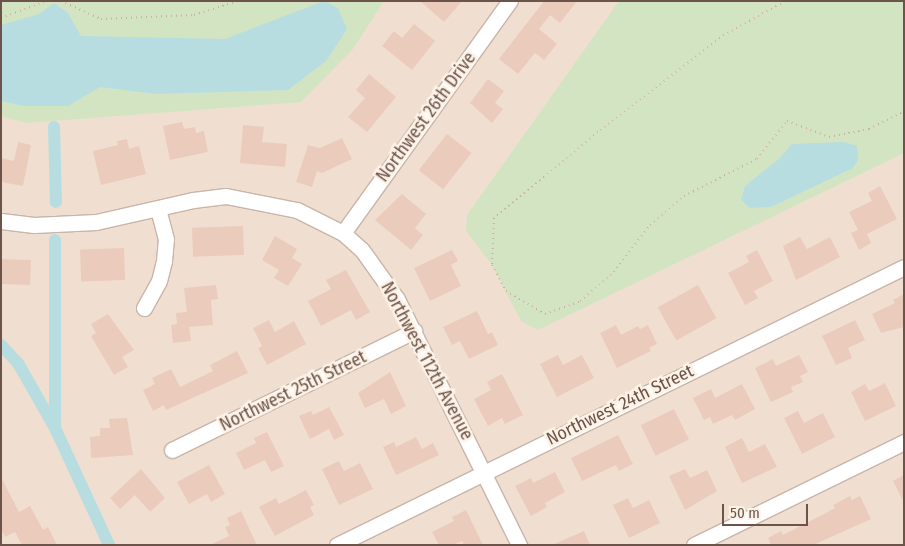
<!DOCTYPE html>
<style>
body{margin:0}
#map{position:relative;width:905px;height:546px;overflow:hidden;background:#f9eee1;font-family:"Fira Sans Condensed",sans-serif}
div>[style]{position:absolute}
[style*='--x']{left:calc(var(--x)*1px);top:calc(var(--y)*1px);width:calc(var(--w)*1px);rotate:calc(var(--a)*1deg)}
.residential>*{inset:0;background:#f0dfd0;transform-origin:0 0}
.green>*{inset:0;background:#d2e4c2}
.water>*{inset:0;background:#b8dde0}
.canal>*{height:12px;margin:-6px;padding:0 6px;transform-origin:6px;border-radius:6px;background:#b8dde0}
.building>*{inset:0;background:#ebcbbc;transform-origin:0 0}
.path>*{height:2px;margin-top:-1px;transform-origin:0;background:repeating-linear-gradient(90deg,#d0aea0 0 1px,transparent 0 5px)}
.roads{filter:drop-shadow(1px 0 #c8b5aa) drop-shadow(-1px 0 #c8b5aa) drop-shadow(0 1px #c8b5aa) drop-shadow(0 -1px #c8b5aa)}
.minor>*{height:15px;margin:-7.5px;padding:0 7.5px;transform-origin:7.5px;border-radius:7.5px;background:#fff}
span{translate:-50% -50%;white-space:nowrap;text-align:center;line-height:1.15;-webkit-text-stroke:5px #fdf2e6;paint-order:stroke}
.street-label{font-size:18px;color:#6d544b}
.frame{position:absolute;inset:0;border:2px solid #6d544b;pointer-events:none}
.scale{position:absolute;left:722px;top:504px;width:86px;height:22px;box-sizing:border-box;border:2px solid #6d544b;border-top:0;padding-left:6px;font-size:15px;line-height:18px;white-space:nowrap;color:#6d544b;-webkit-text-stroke:4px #fdf2e6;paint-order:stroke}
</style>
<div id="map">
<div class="residential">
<i style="left:1px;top:1px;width:903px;height:544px"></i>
</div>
<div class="green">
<i style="clip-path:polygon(1px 1px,384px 1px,353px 49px,301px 102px,26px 123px,1px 116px)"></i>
<i style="clip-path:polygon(619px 1px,904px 1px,904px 153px,538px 330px,521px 321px,492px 265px,466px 231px,467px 215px)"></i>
</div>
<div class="water">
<i style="clip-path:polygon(324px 1px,338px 8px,347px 29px,326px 61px,288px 90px,157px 94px,100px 87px,68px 106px,24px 106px,1px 101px,1px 25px,39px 14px,54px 3px,68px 13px,81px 36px,225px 39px)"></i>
<i style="clip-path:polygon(843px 142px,857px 146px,858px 160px,853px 168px,771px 207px,750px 208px,741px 200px,745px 186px,780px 158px,792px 144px)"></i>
</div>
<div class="canal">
<i style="--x:54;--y:127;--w:75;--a:88.5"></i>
<i style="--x:1;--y:345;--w:25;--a:47"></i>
<i style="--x:18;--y:363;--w:75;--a:60.4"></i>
<i style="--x:55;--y:428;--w:129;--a:65.2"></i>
<i style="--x:55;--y:428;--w:188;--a:-90"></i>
</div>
<div class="building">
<i style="clip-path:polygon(420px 1px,462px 1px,444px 22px)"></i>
<i style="clip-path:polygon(544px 1px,577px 1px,560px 23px,550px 15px,539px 29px,557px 44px,544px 60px,535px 53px,518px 74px,499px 59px)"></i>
<i style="clip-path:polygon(414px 24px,435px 41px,412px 70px,382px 46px,394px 31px,402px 38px)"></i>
<i style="clip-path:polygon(369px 74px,396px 97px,367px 132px,348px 117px,365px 98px,356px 90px)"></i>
<i style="clip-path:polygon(488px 79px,504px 91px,495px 103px,503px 109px,492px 123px,470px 103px)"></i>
<i style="clip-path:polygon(182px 122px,184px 129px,195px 127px,196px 133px,204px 131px,208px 152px,170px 160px,163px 126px)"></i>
<i style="clip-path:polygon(243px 125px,264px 127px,262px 142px,287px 144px,285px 167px,240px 163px)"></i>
<i style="left:447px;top:134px;width:31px;height:46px;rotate:38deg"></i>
<i style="clip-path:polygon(342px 138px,352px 159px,322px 173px,317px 171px,312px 187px,296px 182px,308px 145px,320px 148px)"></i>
<i style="clip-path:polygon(127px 139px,129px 149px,139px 146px,146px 174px,101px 185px,93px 151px,118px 145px,117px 141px)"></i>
<i style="clip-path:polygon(18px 142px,31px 145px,23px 186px,1px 182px,1px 158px,14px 161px)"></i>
<i style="clip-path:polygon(880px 186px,897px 219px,867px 234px,871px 243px,859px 250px,851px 233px,858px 230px,849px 212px,872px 201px,868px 193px)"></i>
<i style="clip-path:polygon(402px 194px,426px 214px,415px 228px,423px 235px,411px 250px,375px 220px)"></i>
<i style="left:243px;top:226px;width:29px;height:51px;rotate:88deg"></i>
<i style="clip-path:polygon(275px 236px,297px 249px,292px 258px,302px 264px,288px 286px,274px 278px,279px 270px,262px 260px)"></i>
<i style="clip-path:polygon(800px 237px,807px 249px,830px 237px,840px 257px,796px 280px,783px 246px)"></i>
<i style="left:124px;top:248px;width:32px;height:44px;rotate:88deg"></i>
<i style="clip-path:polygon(452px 250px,458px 261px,451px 265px,461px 286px,430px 301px,414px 268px)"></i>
<i style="clip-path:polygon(757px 250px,773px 281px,754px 291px,758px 298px,745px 305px,728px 273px,749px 262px,746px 256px)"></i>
<i style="left:1px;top:259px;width:30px;height:25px;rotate:2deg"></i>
<i style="clip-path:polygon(346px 270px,370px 312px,356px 320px,351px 310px,321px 326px,308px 301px,331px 289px,326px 280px)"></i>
<i style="clip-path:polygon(216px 285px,218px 299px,211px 300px,213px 325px,189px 327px,191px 341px,173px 343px,171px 325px,177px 324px,176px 313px,187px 312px,184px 288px)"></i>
<i style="left:698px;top:285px;width:38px;height:46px;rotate:61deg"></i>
<i style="clip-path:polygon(904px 294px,904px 327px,881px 333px,872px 314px,895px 303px,893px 300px)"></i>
<i style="clip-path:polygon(477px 311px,488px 334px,492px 332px,498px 345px,469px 359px,460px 341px,452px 345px,443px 327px)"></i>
<i style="clip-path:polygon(108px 314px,134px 350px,122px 357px,128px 367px,114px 375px,91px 336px,96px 333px,91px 324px)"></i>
<i style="clip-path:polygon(269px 320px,275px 332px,294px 321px,306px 344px,267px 365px,258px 348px,262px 346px,253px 328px)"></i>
<i style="clip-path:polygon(855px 320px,865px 340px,848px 348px,852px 358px,836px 365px,822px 336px)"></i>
<i style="clip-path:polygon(616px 325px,621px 335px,638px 326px,640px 329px,648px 325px,657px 344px,649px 348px,651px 351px,617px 368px,600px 333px)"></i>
<i style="clip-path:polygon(237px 351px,248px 373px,166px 410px,164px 405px,153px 411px,143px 390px,155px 384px,152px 378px,171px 369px,180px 387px,213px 371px,210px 365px)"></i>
<i style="clip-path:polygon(558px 355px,563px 365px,582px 355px,594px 378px,557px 397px,540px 364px)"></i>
<i style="clip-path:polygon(799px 355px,808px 372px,800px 376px,803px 382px,791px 387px,793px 392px,771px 402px,755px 368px,773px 359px,776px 366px)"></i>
<i style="clip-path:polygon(390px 372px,406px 406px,391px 414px,384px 399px,365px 408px,358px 393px)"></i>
<i style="clip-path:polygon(502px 374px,523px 415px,505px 424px,502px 418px,488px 426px,474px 399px,491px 390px,487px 382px)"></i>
<i style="clip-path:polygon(885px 383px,896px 406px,865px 421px,851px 392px,865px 384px,869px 391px)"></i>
<i style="clip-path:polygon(742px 384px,755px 409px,735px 420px,732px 415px,713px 424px,710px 417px,704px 420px,693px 398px,711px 389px,715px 398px)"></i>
<i style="clip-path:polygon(329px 407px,344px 435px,334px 440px,329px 429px,310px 439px,299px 416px,311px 411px,313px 415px)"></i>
<i style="left:674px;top:409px;width:34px;height:37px;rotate:64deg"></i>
<i style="clip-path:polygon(798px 411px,804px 423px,823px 413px,835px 437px,802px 454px,784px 418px)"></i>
<i style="clip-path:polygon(127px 418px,133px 455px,91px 458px,90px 437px,100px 436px,100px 428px,110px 428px,109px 419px)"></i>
<i style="clip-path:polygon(267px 432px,284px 466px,271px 472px,265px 460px,244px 470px,236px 453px,256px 443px,254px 438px)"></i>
<i style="clip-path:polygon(618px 435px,633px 464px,619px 471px,616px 465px,582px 481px,571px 458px)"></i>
<i style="clip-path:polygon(416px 437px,422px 449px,433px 443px,439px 455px,396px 475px,383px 447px,394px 442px,396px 447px)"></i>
<i style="clip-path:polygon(742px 438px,749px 452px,765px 444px,777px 467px,742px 483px,725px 447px)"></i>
<i style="clip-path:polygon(339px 461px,344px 471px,360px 463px,373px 489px,339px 505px,322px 469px)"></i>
<i style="clip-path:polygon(209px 465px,225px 494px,211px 502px,207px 494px,189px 504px,177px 482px)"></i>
<i style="clip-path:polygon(141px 469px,165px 498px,150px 512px,135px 495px,120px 509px,110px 498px)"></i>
<i style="clip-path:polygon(685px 469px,690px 478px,707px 470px,717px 491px,685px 510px,669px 476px)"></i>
<i style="clip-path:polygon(555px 472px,565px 492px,545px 503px,547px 507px,531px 516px,515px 486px,531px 478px,533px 483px)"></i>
<i style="clip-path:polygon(904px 475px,904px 503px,893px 481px)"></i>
<i style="clip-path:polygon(1px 477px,19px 512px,30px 506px,43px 530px,48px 527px,57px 545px,22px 545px,15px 532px,5px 537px,1px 529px)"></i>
<i style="clip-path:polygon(306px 490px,314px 505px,310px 507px,314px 515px,275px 536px,259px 507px,276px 498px,279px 504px)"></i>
<i style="clip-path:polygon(850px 496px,852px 500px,860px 496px,871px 519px,813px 545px,771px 545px,768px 538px,781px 531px,783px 535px,826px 513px,835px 508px,833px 505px)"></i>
<i style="clip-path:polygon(628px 498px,633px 508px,649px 500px,660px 523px,629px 538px,613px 505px)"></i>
<i style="clip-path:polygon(466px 510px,483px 545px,464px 545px,462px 541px,453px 545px,439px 545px,432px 532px,454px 521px,452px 517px)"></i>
<i style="clip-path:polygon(241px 511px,257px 545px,210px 545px,229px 536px,225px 527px,230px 525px,227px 518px)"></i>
<i style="clip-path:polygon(584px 531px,590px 545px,552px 545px)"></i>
</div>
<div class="path">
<i style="--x:61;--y:1;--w:44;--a:24.2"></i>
<i style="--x:101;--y:19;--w:93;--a:-2.5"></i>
<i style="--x:194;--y:15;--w:46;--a:-17.7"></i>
<i style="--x:785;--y:1;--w:70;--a:150.9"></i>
<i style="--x:724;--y:35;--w:159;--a:142.4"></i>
<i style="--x:598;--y:132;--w:135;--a:140.4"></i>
<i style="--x:494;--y:218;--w:47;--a:92.4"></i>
<i style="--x:492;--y:265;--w:30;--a:62"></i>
<i style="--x:506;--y:291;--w:45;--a:30.5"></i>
<i style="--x:545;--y:314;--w:37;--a:-20"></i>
<i style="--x:580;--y:301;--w:45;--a:-40.5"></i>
<i style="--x:614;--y:272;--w:59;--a:-52.5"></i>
<i style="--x:650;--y:225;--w:45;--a:-40.5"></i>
<i style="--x:684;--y:196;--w:82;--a:-26.9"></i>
<i style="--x:757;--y:159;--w:48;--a:-51.7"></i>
<i style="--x:787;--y:121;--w:45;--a:20.9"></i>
<i style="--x:829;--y:137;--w:41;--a:-11.3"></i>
<i style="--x:869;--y:129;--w:39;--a:-27"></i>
<i style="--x:1;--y:18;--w:48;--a:-20.7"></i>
</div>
<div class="roads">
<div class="minor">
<i style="--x:1;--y:221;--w:33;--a:7"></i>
<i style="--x:34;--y:225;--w:62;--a:-2.8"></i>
<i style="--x:96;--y:222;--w:99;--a:-12.8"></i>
<i style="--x:193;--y:200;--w:33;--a:-7"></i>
<i style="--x:226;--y:196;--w:72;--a:11.2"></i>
<i style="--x:297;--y:210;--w:51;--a:26.6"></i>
<i style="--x:343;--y:233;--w:25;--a:42"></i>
<i style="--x:362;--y:250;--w:60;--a:54.5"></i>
<i style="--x:397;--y:299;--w:275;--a:63.6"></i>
<i style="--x:343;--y:233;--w:286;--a:-54.3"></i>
<i style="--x:144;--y:308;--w:31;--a:-61"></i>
<i style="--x:159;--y:281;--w:21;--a:-76"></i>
<i style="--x:164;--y:261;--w:22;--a:-85"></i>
<i style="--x:166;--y:239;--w:30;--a:-105"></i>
<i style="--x:172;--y:450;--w:270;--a:-26.2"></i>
<i style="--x:337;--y:545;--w:631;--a:-26.12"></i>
<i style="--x:694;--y:545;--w:234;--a:-26.1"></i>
</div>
</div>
<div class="street-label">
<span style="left:426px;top:117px;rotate:-54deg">Northwest 26th Drive</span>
<span style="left:427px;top:361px;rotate:62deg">Northwest 112th Avenue</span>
<span style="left:293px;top:391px;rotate:-26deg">Northwest 25th Street</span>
<span style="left:620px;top:405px;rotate:-26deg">Northwest 24th Street</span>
</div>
<div class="frame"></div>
<div class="scale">50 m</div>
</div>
